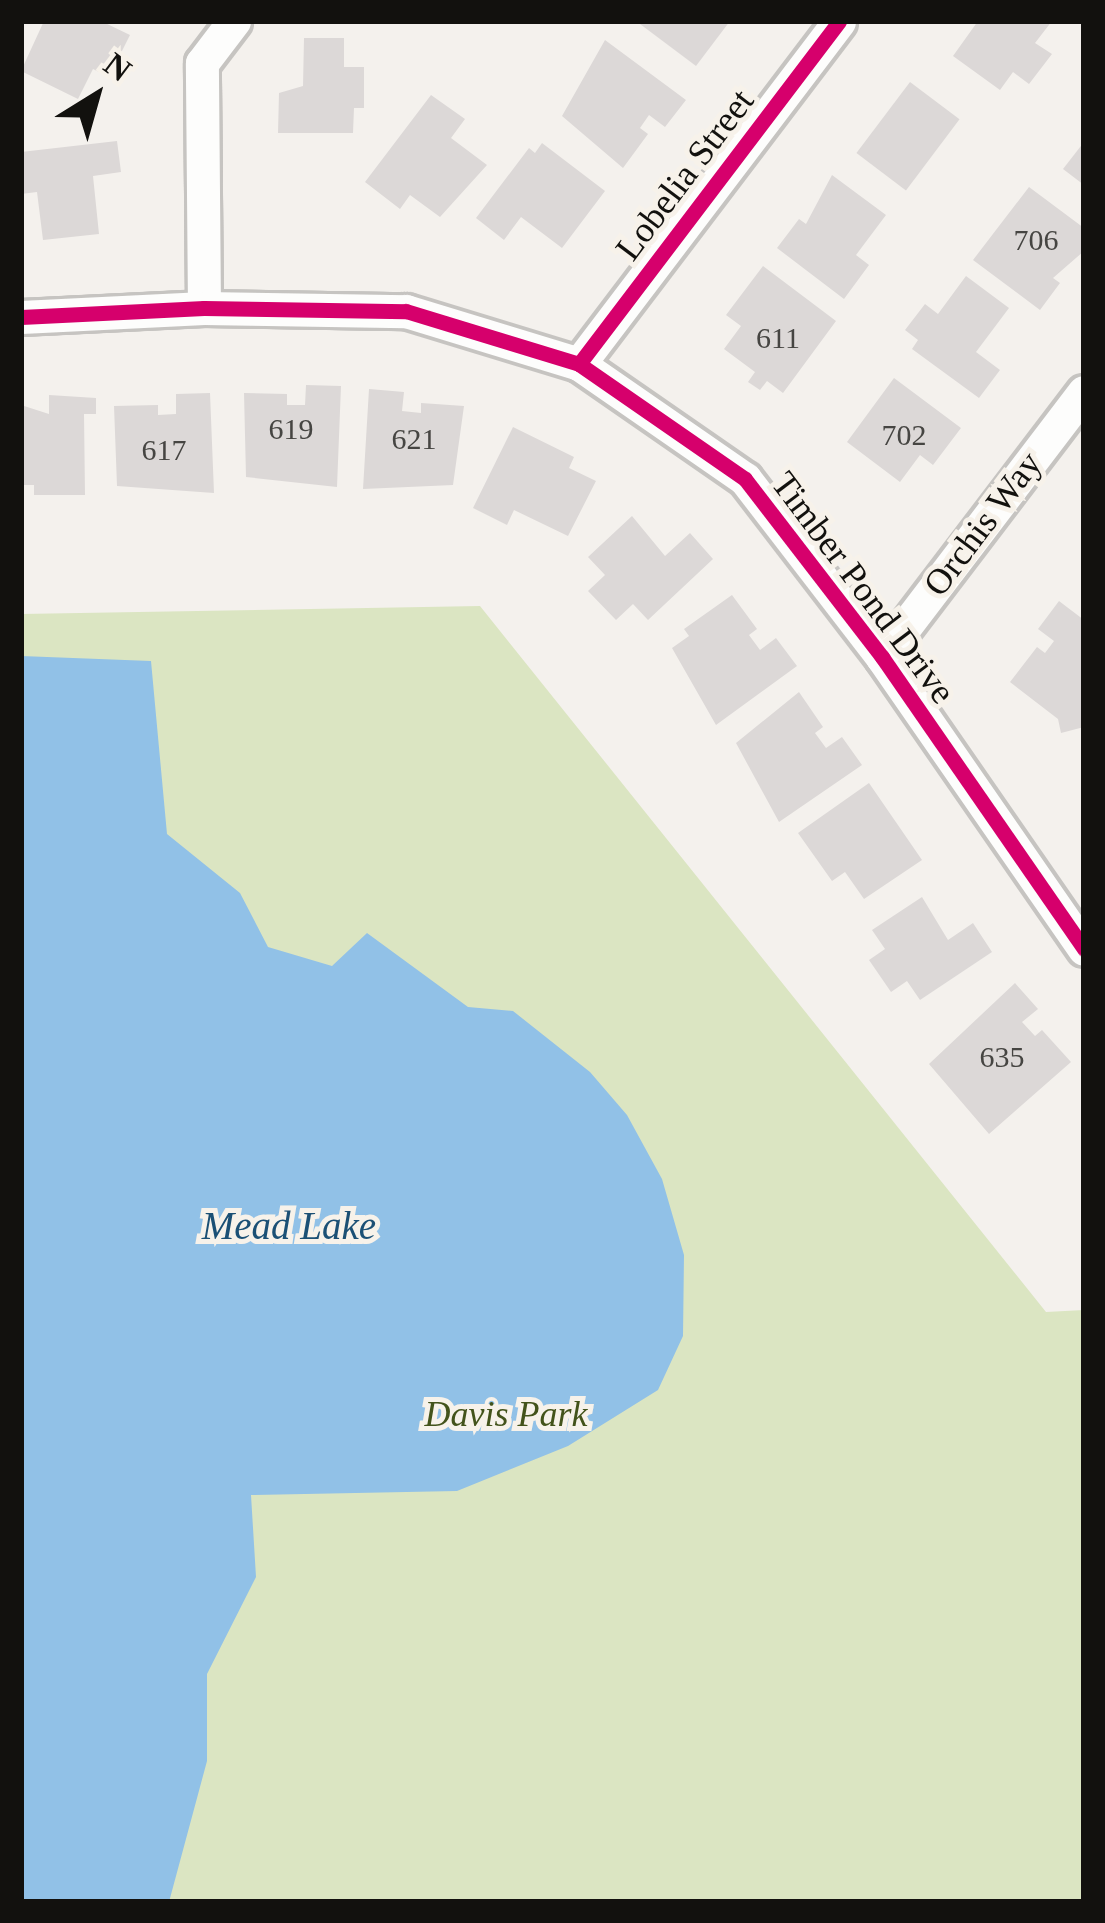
<!DOCTYPE html>
<style>
body{margin:0}
#map{position:relative;width:1105px;height:1923px;overflow:hidden;background:#f4f1ed;font-family:"Times New Roman",serif}
div>[style]{position:absolute}
[style*='--x']{left:calc(var(--x)*1px);top:calc(var(--y)*1px);width:calc(var(--w)*1px);rotate:calc(var(--a)*1deg)}
.green>*{inset:0;background:#dbe5c2}
.water>*{inset:0;background:#91c1e7}
.building>*{inset:0;background:#dcd8d7;transform-origin:0 0}
.roads{filter:drop-shadow(3px 0 #c6c4c1) drop-shadow(-3px 0 #c6c4c1) drop-shadow(0 3px #c6c4c1) drop-shadow(0 -3px #c6c4c1)}
.street>*{height:33px;margin:-16.5px;padding:0 16.5px;transform-origin:16.5px;border-radius:16.5px;background:#fdfdfc}
.cycleway>*{height:15px;margin:-7.5px;padding:0 7.5px;transform-origin:7.5px;border-radius:7.5px;background:#d6006c}
span{translate:-50% -50%;white-space:nowrap;text-align:center;line-height:1.15;-webkit-text-stroke:10px #f7f2ea;paint-order:stroke}
.number-label{font-size:30px;color:#464542}
.number-label span{-webkit-text-stroke-width:0}
.street-label{font-size:36px;color:#12110e}
.park-label{font-size:36px;color:#43531b;font-style:italic}
.water-label{font-size:39px;color:#1b5075;font-style:italic}
.frame{position:absolute;inset:0;border:24px solid #12110e;pointer-events:none}
.north{position:absolute;left:36px;top:36px;width:120px;height:120px;-webkit-text-stroke:9px #f7f2ea;paint-order:stroke;rotate:37deg;font-size:33px;font-weight:700;line-height:48px;text-align:center;color:#12110e}
.north::after{content:'';display:block;margin:auto;width:42px;height:54px;background:#12110e;clip-path:polygon(50% 0,100% 100%,50% 72%,0 100%)}
</style>
<div id="map">
<div class="green">
<i style="clip-path:polygon(480px 606px,1046px 1312px,1084px 1310px,1084px 1902px,21px 1902px,21px 614px)"></i>
</div>
<div class="water">
<i style="clip-path:polygon(21px 656px,151px 661px,167px 834px,240px 893px,268px 947px,332px 966px,367px 933px,468px 1007px,513px 1011px,590px 1072px,627px 1115px,662px 1179px,684px 1255px,683px 1336px,658px 1390px,568px 1446px,457px 1491px,251px 1495px,256px 1577px,207px 1674px,207px 1761px,169px 1902px,21px 1902px)"></i>
</div>
<div class="building">
<i style="clip-path:polygon(44px 21px,101px 21px,130px 35px,109px 77px,93px 69px,78px 99px,21px 71px)"></i>
<i style="clip-path:polygon(636px 21px,730px 21px,696px 66px)"></i>
<i style="clip-path:polygon(978px 21px,1052px 21px,1035px 43px,1052px 54px,1029px 84px,1013px 72px,1000px 90px,953px 56px)"></i>
<i style="clip-path:polygon(304px 38px,344px 38px,344px 67px,364px 67px,364px 108px,354px 108px,353px 133px,278px 133px,279px 93px,303px 86px)"></i>
<i style="clip-path:polygon(605px 40px,686px 100px,665px 127px,649px 115px,640px 128px,648px 134px,623px 168px,562px 116px)"></i>
<i style="left:910px;top:82px;width:62px;height:89px;rotate:37deg"></i>
<i style="clip-path:polygon(431px 95px,465px 119px,451px 138px,487px 165px,440px 217px,410px 195px,400px 209px,365px 182px)"></i>
<i style="clip-path:polygon(117px 141px,121px 172px,93px 176px,99px 234px,43px 240px,37px 192px,21px 194px,21px 152px)"></i>
<i style="clip-path:polygon(1084px 142px,1084px 185px,1063px 169px)"></i>
<i style="clip-path:polygon(542px 143px,605px 191px,562px 248px,521px 217px,504px 240px,476px 218px,529px 148px,535px 153px)"></i>
<i style="clip-path:polygon(832px 175px,886px 215px,856px 255px,869px 265px,844px 299px,777px 248px,799px 219px,806px 224px)"></i>
<i style="clip-path:polygon(1029px 187px,1084px 228px,1084px 251px,1053px 278px,1060px 283px,1040px 310px,973px 260px)"></i>
<i style="clip-path:polygon(763px 266px,836px 321px,783px 393px,767px 381px,760px 390px,748px 382px,755px 372px,724px 349px,741px 326px,726px 315px)"></i>
<i style="clip-path:polygon(966px 276px,1009px 308px,976px 352px,1000px 370px,979px 398px,912px 349px,918px 340px,905px 330px,925px 304px,938px 314px)"></i>
<i style="clip-path:polygon(894px 378px,961px 428px,933px 465px,920px 455px,900px 482px,847px 442px)"></i>
<i style="clip-path:polygon(306px 385px,341px 386px,337px 487px,246px 477px,244px 393px,287px 394px,287px 405px,305px 405px)"></i>
<i style="clip-path:polygon(369px 389px,404px 392px,402px 411px,421px 413px,421px 403px,464px 406px,453px 485px,363px 489px)"></i>
<i style="clip-path:polygon(210px 393px,214px 493px,117px 486px,114px 406px,158px 405px,158px 415px,176px 414px,176px 394px)"></i>
<i style="clip-path:polygon(49px 395px,96px 398px,96px 414px,84px 414px,85px 495px,34px 495px,34px 485px,21px 485px,21px 405px,49px 414px)"></i>
<i style="clip-path:polygon(513px 427px,574px 457px,569px 468px,596px 481px,568px 536px,514px 510px,507px 525px,473px 508px)"></i>
<i style="clip-path:polygon(632px 516px,665px 556px,690px 533px,713px 559px,648px 620px,633px 604px,616px 620px,588px 591px,605px 575px,588px 557px)"></i>
<i style="clip-path:polygon(732px 595px,757px 629px,749px 635px,760px 650px,776px 638px,797px 666px,716px 725px,672px 648px,689px 636px,684px 629px)"></i>
<i style="clip-path:polygon(1059px 601px,1084px 620px,1084px 727px,1061px 733px,1058px 719px,1010px 682px,1037px 647px,1045px 653px,1054px 641px,1038px 629px)"></i>
<i style="clip-path:polygon(799px 692px,823px 727px,815px 733px,826px 748px,842px 737px,862px 765px,779px 822px,736px 743px)"></i>
<i style="clip-path:polygon(869px 783px,922px 860px,864px 899px,845px 872px,832px 881px,798px 833px)"></i>
<i style="clip-path:polygon(922px 897px,948px 940px,973px 923px,992px 952px,920px 1000px,907px 981px,891px 992px,869px 960px,885px 949px,872px 930px)"></i>
<i style="clip-path:polygon(1015px 983px,1038px 1009px,1022px 1022px,1035px 1036px,1042px 1030px,1071px 1062px,989px 1134px,929px 1064px)"></i>
</div>
<div class="roads">
<div class="street">
<i style="--x:204;--y:308;--w:245;--a:-90.5"></i>
<i style="--x:202;--y:63;--w:53;--a:-52.7"></i>
<i style="--x:21;--y:317;--w:183;--a:-2.8"></i>
<i style="--x:204;--y:308;--w:202;--a:0.9"></i>
<i style="--x:406;--y:311;--w:181;--a:17"></i>
<i style="--x:579;--y:364;--w:202;--a:34.7"></i>
<i style="--x:745;--y:479;--w:225;--a:52.4"></i>
<i style="--x:882;--y:657;--w:355;--a:55.3"></i>
<i style="--x:579;--y:364;--w:430;--a:-52.8"></i>
<i style="--x:882;--y:657;--w:333;--a:-52.7"></i>
</div>
</div>
<div class="cycleway">
<i style="--x:21;--y:317;--w:183;--a:-2.8"></i>
<i style="--x:204;--y:308;--w:202;--a:0.9"></i>
<i style="--x:406;--y:311;--w:181;--a:17"></i>
<i style="--x:579;--y:364;--w:202;--a:34.7"></i>
<i style="--x:745;--y:479;--w:225;--a:52.4"></i>
<i style="--x:882;--y:657;--w:355;--a:55.3"></i>
<i style="--x:579;--y:364;--w:430;--a:-52.8"></i>
</div>
<div class="number-label">
<span style="left:1036px;top:240px">706</span>
<span style="left:778px;top:338px">611</span>
<span style="left:291px;top:429px">619</span>
<span style="left:904px;top:435px">702</span>
<span style="left:414px;top:439px">621</span>
<span style="left:164px;top:450px">617</span>
<span style="left:1002px;top:1057px">635</span>
</div>
<div class="street-label">
<span style="left:685px;top:175px;rotate:-53deg">Lobelia Street</span>
<span style="left:983px;top:524px;rotate:-53deg">Orchis Way</span>
<span style="left:863px;top:588px;rotate:53deg">Timber Pond Drive</span>
</div>
<div class="park-label">
<span style="left:506px;top:1415px">Davis Park</span>
</div>
<div class="water-label">
<span style="left:289px;top:1226px">Mead Lake</span>
</div>
<div class="frame"></div>
<div class="north">N</div>
</div>
